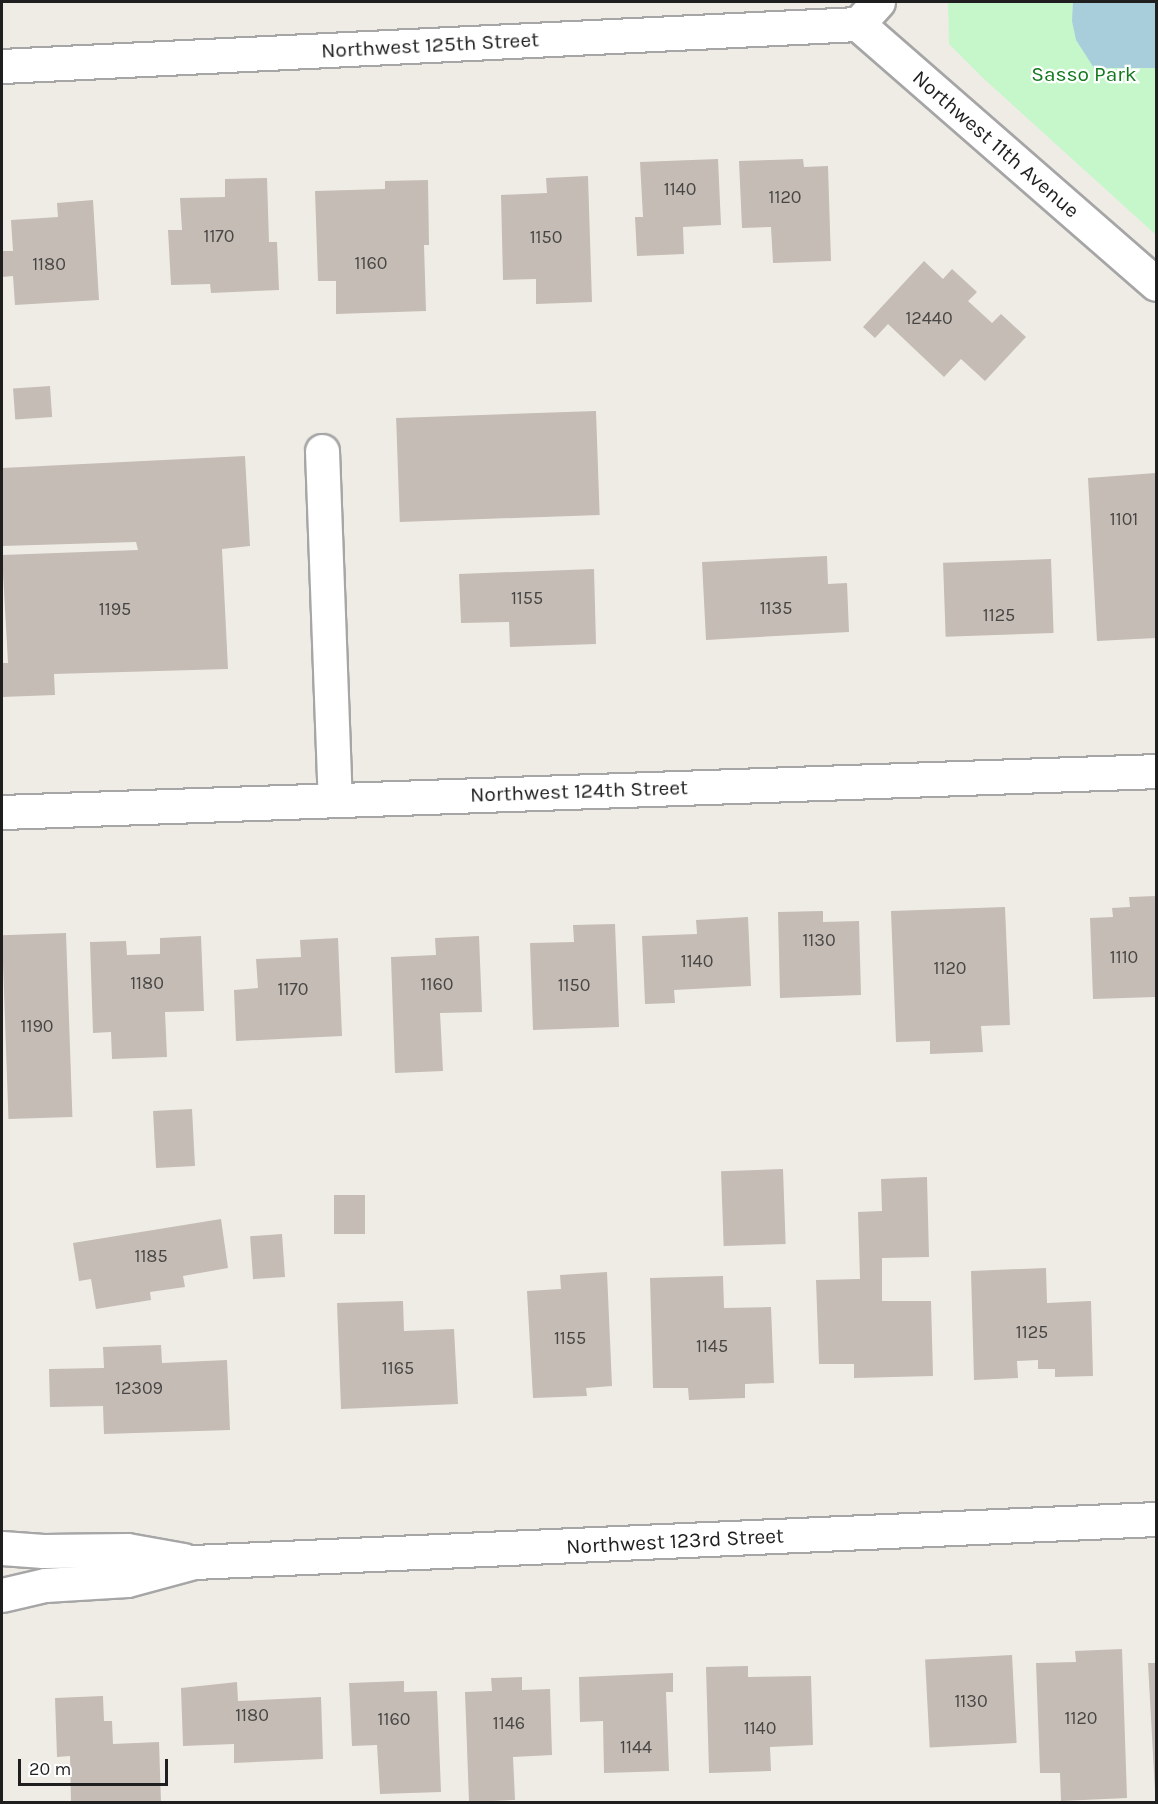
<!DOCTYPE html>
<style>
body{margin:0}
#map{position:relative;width:1158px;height:1804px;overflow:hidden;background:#efece6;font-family:Karla,sans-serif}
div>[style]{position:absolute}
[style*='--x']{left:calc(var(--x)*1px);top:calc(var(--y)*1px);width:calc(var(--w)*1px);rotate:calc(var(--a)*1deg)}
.park>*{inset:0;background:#c5f7cb}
.water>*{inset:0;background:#a8cedb}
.building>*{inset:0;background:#c4bcb5;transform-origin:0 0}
.roads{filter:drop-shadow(2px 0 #a6a6a6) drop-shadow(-2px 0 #a6a6a6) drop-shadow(0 2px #a6a6a6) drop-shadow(0 -2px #a6a6a6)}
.minor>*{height:33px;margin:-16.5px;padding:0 16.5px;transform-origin:16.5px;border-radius:16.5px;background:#fff}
span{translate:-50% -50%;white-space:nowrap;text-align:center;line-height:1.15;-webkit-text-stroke:4.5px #fff;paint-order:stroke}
.number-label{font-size:18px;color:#484644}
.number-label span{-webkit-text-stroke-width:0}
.street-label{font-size:21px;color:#1f1f1f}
.park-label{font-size:21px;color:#107a1d}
.frame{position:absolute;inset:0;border:3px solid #1f1f1f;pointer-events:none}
.scale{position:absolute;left:18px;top:1759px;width:150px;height:27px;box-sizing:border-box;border:3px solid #1f1f1f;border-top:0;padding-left:8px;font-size:18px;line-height:21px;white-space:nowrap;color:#1f1f1f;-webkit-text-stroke:4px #fff;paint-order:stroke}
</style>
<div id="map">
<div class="park">
<i style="clip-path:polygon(948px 2px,1156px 2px,1156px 235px,983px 78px,949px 44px)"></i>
</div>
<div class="water">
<i style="clip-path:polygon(1073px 2px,1156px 2px,1156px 68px,1094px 68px,1076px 40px,1072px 21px)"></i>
</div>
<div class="building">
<i style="clip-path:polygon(718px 159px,721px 225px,683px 227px,684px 254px,637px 256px,635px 217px,643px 217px,640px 162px)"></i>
<i style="clip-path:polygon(803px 159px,804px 167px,828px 166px,831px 261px,773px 263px,771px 227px,742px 228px,739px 161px)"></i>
<i style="clip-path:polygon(588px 176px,592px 302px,536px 304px,536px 279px,503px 280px,501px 195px,547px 193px,546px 178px)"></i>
<i style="clip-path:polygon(267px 178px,269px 242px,277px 242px,279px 290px,211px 293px,210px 284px,171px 285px,168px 230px,182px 230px,180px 198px,225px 197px,225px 179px)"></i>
<i style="clip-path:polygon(428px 180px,429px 245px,424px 245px,426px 311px,336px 314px,336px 281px,318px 281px,315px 191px,385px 189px,385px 181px)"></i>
<i style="clip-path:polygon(93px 200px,99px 300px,15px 305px,13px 276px,2px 277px,2px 251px,13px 251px,11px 220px,58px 217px,57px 203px)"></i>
<i style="clip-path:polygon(924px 261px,943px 279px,952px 269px,977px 292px,968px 301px,992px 323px,1001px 314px,1026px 337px,985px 381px,961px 359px,944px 377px,888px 324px,875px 338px,863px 327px)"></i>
<i style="left:50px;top:386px;width:31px;height:37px;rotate:86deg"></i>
<i style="left:596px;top:411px;width:104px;height:200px;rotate:88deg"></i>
<i style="clip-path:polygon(245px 456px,250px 546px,222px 549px,228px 669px,54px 674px,55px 695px,2px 697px,2px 663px,8px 663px,2px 555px,138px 550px,136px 542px,2px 546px,2px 468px)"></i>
<i style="clip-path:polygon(1156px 473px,1156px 638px,1097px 641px,1088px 478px)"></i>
<i style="clip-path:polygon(827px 556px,828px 584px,847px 583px,849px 632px,706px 640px,702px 562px)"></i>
<i style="left:1051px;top:559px;width:74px;height:108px;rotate:88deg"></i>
<i style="clip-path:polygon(594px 569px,596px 644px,510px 647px,509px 622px,461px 623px,459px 574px)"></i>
<i style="clip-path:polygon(1156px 896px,1156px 997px,1093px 999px,1090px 918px,1113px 917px,1112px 908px,1130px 907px,1129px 897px)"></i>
<i style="clip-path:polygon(1005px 907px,1010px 1025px,981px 1026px,983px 1052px,930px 1054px,930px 1041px,896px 1042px,891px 911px)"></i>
<i style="clip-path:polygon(823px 911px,823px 922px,859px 921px,861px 995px,780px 998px,778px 912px)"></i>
<i style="clip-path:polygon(748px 917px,751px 986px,674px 990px,675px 1003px,645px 1004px,642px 936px,697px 934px,696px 920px)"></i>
<i style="clip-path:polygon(615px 924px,619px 1027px,533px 1030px,530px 943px,574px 942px,573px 925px)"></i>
<i style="left:66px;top:933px;width:184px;height:64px;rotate:88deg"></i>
<i style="clip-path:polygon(201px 936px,204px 1011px,165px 1012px,167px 1057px,112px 1059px,111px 1032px,93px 1033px,90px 942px,126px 941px,127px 955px,160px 954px,160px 938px)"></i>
<i style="clip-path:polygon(479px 936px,482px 1012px,440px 1013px,443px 1071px,395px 1073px,391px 957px,436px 955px,435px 938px)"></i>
<i style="clip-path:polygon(338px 938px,342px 1036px,236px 1041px,234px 990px,258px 988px,256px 959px,301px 957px,300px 940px)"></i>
<i style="left:192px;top:1109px;width:57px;height:39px;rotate:87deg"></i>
<i style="left:783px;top:1169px;width:75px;height:62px;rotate:88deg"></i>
<i style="clip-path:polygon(927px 1177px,929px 1257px,882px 1258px,882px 1301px,931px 1301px,933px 1376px,854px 1378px,854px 1364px,819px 1364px,816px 1280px,860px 1279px,858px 1212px,882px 1211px,881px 1179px)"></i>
<i style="left:334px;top:1195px;width:31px;height:39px"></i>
<i style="clip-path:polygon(221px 1219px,228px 1268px,183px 1276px,185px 1287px,150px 1292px,151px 1300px,96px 1309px,91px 1279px,79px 1281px,73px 1243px)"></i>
<i style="left:282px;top:1234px;width:43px;height:32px;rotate:86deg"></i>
<i style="clip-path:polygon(1046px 1268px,1047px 1303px,1091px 1301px,1093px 1376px,1055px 1377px,1055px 1369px,1038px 1369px,1038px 1360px,1017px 1361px,1018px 1378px,974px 1380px,971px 1271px)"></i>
<i style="clip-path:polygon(607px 1272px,612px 1386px,586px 1388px,587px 1396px,533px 1398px,527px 1291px,561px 1289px,560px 1275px)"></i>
<i style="clip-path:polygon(723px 1276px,724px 1308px,771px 1307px,774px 1383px,745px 1384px,745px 1398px,689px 1400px,688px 1388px,653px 1388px,650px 1278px)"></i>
<i style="clip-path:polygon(403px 1301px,404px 1331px,454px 1329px,458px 1404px,341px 1409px,337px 1303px)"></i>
<i style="clip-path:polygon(161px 1345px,162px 1363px,227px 1360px,230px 1430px,104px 1434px,103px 1406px,50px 1407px,49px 1369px,104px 1368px,103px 1347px)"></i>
<i style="clip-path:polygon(1122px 1649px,1127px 1798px,1061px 1801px,1060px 1773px,1040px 1773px,1036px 1663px,1076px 1662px,1075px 1651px)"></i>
<i style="left:1012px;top:1655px;width:88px;height:87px;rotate:87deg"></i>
<i style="clip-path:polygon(1148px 1663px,1156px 1663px,1156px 1791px,1155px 1791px)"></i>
<i style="clip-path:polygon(748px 1666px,748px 1677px,811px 1676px,813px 1745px,770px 1747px,771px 1771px,709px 1773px,706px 1667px)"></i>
<i style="clip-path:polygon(673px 1673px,673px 1692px,666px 1692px,669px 1771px,604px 1773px,603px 1721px,580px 1722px,579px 1677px)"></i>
<i style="clip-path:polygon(522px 1677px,522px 1690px,550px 1689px,552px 1755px,513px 1757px,515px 1800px,469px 1802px,465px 1692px,492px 1691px,491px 1678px)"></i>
<i style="clip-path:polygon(404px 1681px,404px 1692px,437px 1691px,441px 1792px,380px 1794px,377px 1745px,352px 1746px,349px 1683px)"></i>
<i style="clip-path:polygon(237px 1682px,238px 1701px,321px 1697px,323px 1759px,234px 1763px,234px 1744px,183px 1746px,181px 1688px)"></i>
<i style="clip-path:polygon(103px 1696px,104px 1721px,112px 1721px,113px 1744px,159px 1742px,161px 1802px,71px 1802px,70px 1756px,57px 1757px,55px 1698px)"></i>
</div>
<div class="roads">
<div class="minor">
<i style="--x:858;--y:24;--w:395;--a:41.1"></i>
<i style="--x:858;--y:24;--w:30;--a:-48"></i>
<i style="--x:2;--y:66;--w:857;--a:-2.81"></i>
<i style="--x:322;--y:451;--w:349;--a:87.9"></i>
<i style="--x:2;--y:812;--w:1155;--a:-2.03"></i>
<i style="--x:2;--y:1548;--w:41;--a:4.2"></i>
<i style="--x:43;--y:1551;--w:84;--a:-0.7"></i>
<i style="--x:127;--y:1550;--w:57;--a:10.1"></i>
<i style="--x:2;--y:1595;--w:44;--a:-13.1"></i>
<i style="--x:45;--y:1585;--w:82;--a:-3.5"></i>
<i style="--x:127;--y:1580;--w:69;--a:-15"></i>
<i style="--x:194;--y:1562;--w:963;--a:-2.56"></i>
</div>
</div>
<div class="number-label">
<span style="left:680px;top:189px">1140</span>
<span style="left:785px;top:197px">1120</span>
<span style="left:219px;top:236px">1170</span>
<span style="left:546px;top:237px">1150</span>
<span style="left:371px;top:263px">1160</span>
<span style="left:49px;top:264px">1180</span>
<span style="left:929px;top:318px">12440</span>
<span style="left:1124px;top:519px">1101</span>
<span style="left:527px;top:598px">1155</span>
<span style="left:776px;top:608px">1135</span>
<span style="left:115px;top:609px">1195</span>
<span style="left:999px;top:615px">1125</span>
<span style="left:819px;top:940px">1130</span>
<span style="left:1124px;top:957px">1110</span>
<span style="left:697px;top:961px">1140</span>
<span style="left:950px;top:968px">1120</span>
<span style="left:147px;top:983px">1180</span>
<span style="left:437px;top:984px">1160</span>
<span style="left:574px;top:985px">1150</span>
<span style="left:293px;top:989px">1170</span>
<span style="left:37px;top:1026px">1190</span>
<span style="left:151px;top:1256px">1185</span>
<span style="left:1032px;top:1332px">1125</span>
<span style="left:570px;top:1338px">1155</span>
<span style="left:712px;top:1346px">1145</span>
<span style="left:398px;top:1368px">1165</span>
<span style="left:139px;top:1388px">12309</span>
<span style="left:971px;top:1701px">1130</span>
<span style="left:252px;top:1715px">1180</span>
<span style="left:1081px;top:1718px">1120</span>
<span style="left:394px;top:1719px">1160</span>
<span style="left:509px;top:1723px">1146</span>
<span style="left:760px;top:1728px">1140</span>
<span style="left:636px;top:1747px">1144</span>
</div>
<div class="street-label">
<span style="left:430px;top:45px;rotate:-3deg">Northwest 125th Street</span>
<span style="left:996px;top:144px;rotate:41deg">Northwest 11th Avenue</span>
<span style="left:579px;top:791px;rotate:-2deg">Northwest 124th Street</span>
<span style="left:675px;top:1541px;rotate:-3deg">Northwest 123rd Street</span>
</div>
<div class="park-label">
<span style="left:1084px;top:74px">Sasso Park</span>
</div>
<div class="frame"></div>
<div class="scale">20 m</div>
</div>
